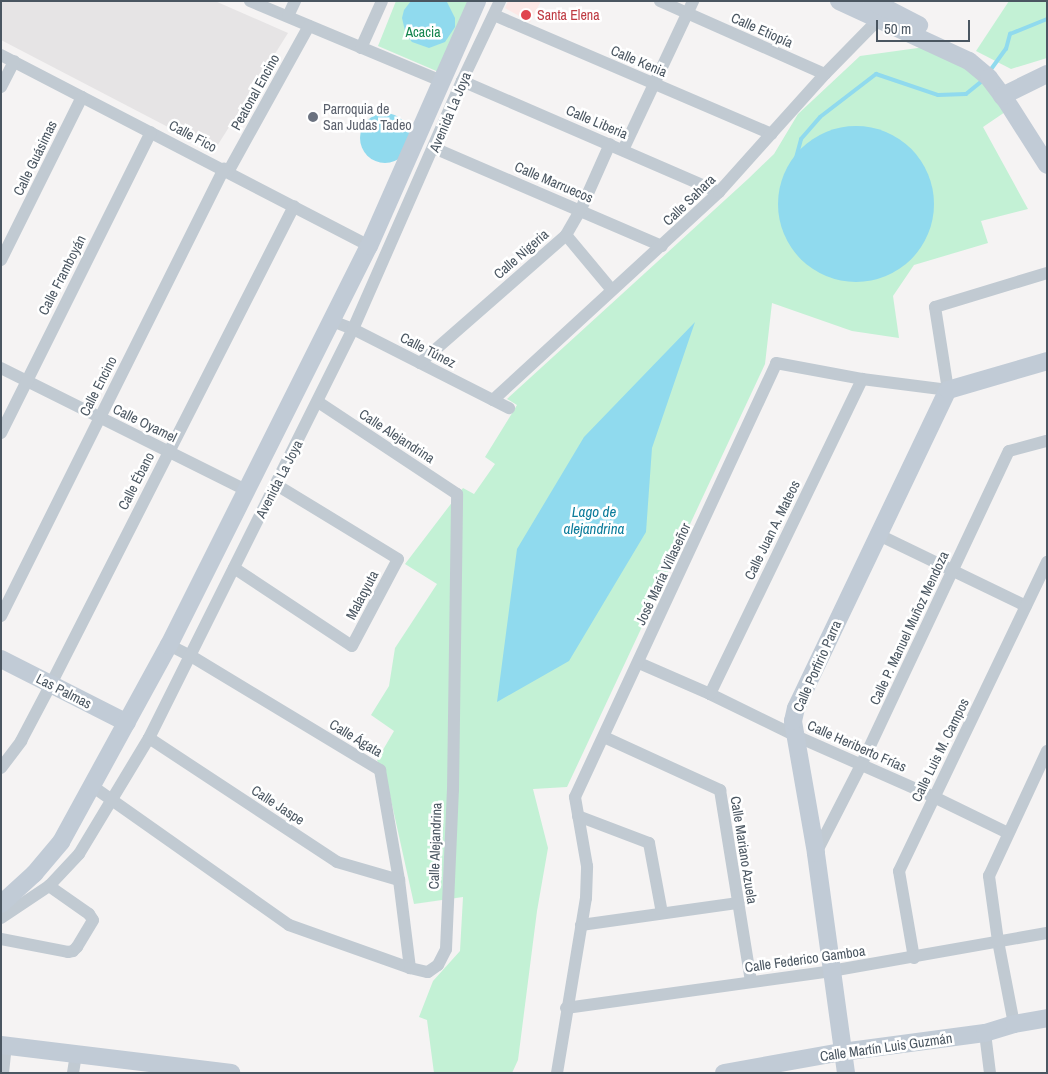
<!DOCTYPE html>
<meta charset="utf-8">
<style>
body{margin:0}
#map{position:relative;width:1048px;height:1074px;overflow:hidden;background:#f5f3f3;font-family:"Archivo Narrow",sans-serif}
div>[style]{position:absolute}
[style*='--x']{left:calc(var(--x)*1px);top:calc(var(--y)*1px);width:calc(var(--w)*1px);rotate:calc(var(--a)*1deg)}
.education>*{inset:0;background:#e6e4e5}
.medical>*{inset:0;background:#fce8e6}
.green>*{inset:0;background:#c3f1d5}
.water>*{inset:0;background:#90daee}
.round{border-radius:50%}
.stream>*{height:4px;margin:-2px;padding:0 2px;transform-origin:2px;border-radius:2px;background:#90daee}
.street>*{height:12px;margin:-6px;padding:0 6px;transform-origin:6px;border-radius:6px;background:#c1cad2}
.secondary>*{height:18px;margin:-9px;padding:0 9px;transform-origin:9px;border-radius:9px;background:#c1cbd6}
.dots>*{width:14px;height:14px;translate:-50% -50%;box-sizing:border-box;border:2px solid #fff;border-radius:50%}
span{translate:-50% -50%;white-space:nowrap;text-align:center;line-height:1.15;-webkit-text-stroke:5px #fff;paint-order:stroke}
.health-label{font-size:14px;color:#be3a42}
.left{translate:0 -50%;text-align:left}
.street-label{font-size:14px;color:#4a5661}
.park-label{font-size:14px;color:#17864f}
.worship-label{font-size:14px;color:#5b616d}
.water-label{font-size:15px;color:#0c7c9b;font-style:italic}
.frame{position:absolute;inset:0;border:2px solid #4a5661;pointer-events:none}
.scale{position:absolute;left:876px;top:20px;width:94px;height:22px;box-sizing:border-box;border:2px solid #4a5661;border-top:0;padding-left:6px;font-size:15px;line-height:18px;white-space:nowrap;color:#4a5661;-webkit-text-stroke:4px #fff;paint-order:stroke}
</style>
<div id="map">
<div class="education">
<i style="clip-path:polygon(1px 1px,215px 1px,288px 33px,214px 151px,1px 40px)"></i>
</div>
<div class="medical">
<i style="clip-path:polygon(508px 1px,541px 1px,530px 22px,505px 8px)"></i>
</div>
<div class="green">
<i style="clip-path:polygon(396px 1px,472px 1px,441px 73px,378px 46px)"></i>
<i style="clip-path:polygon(1009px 1px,1047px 1px,1047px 58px,1011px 69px,976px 51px)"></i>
<i style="clip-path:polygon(925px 47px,971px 69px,1008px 110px,983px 127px,1028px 209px,981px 221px,988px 243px,914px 265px,893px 296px,899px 338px,852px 331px,772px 303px,765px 364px,567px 787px,533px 789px,548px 848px,537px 911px,518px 1060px,512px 1073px,434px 1073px,427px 1020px,419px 1017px,433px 981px,460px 951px,463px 897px,414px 904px,387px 782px,377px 760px,394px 731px,371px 715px,389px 686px,395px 648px,437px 584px,405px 564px,463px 488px,474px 494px,495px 464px,485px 457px,517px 405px,507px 399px,748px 179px,774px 154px,798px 114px,860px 56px)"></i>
</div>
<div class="water">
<i style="clip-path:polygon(411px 1px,447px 2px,455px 18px,455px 27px,445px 42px,429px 48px,412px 42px,406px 35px,402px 18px,404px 10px)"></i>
<i class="round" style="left:360px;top:113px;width:50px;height:50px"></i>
<i class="round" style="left:778px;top:126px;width:156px;height:156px"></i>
<i style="clip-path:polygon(695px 322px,652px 448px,646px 532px,569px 661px,497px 702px,517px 549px,584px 437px)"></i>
</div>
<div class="stream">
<i style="--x:989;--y:72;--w:29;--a:-54"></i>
<i style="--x:1006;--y:49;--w:16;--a:-75"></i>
<i style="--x:1010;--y:34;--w:40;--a:-22"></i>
<i style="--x:796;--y:158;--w:20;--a:-75"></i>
<i style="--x:801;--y:139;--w:29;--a:-49"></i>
<i style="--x:820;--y:117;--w:71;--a:-37.5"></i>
<i style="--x:876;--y:74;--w:65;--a:18.7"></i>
<i style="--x:938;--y:95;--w:28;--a:-2"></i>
<i style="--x:966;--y:94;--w:22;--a:-39"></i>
</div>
<div class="street">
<i style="--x:250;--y:1;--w:207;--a:22.7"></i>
<i style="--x:660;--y:1;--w:180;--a:23.9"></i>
<i style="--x:494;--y:15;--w:302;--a:23.2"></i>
<i style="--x:288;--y:16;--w:17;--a:-65"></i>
<i style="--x:361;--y:48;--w:51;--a:-65.9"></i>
<i style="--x:1;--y:55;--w:415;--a:27.4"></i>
<i style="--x:462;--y:81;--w:280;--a:23.4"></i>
<i style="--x:1;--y:87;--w:29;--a:-63"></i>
<i style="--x:434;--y:148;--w:248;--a:23.3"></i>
<i style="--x:623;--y:150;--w:165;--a:-64.8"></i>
<i style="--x:228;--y:172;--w:167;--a:-61"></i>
<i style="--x:566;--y:235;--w:70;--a:50.2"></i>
<i style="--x:1;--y:260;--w:182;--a:-63.6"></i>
<i style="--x:332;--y:321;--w:22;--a:21"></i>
<i style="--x:353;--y:329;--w:175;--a:26.9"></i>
<i style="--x:420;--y:363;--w:194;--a:-41.2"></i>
<i style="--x:566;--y:235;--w:30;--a:-60"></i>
<i style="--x:581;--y:209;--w:71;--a:-66"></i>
<i style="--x:1;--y:368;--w:276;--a:26.5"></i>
<i style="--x:493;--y:400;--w:307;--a:-42.6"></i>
<i style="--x:719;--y:192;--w:159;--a:-48.1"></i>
<i style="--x:825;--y:74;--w:69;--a:-45.6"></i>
<i style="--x:873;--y:25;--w:15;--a:-70"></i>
<i style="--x:1;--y:433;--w:336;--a:-63.5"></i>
<i style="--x:879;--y:535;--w:163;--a:25.8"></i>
<i style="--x:234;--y:568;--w:141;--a:33.5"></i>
<i style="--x:352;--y:646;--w:98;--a:-62.1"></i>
<i style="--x:398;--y:559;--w:142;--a:-148.6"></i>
<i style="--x:1;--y:616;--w:500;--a:-63.5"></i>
<i style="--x:169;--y:645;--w:25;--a:27"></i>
<i style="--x:191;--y:656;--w:221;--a:31.1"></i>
<i style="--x:380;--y:770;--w:112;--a:80.2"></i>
<i style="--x:399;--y:880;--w:89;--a:82.9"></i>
<i style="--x:639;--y:663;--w:77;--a:23.6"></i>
<i style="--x:710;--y:694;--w:96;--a:26"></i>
<i style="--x:796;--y:736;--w:151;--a:23.8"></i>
<i style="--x:934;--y:797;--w:82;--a:25.9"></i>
<i style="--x:710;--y:694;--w:350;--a:-64.2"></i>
<i style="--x:604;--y:737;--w:128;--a:24.6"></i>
<i style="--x:720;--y:790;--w:194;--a:80.8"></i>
<i style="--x:149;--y:738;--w:225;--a:33.4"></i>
<i style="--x:337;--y:862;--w:65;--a:16.2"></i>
<i style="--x:1;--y:768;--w:34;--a:-53"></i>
<i style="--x:21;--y:741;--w:64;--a:-62.2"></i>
<i style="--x:51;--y:684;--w:536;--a:-63.05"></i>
<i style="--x:92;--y:786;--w:241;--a:35.2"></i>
<i style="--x:289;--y:925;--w:128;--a:19.6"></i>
<i style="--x:410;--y:968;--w:18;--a:13"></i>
<i style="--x:428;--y:972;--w:12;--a:-35"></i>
<i style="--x:438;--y:965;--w:18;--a:-63"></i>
<i style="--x:446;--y:949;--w:159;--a:-87.5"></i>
<i style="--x:453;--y:790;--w:296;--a:-89.2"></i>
<i style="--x:457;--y:494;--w:167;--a:-146.5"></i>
<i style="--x:578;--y:816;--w:76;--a:20.8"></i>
<i style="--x:649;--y:843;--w:71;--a:79.5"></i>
<i style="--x:816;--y:853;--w:99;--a:-62.9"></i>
<i style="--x:861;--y:765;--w:347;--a:-64.8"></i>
<i style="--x:1009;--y:451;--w:39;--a:-15"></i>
<i style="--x:1;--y:918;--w:58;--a:-33.7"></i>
<i style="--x:49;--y:886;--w:44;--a:-46.8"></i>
<i style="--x:79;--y:854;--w:135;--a:-58.9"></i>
<i style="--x:149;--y:738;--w:457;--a:-63.5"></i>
<i style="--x:353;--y:329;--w:271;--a:-66.3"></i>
<i style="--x:462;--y:81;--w:89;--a:-64.6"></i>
<i style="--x:581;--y:925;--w:159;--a:-8"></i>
<i style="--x:1;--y:939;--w:68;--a:11"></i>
<i style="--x:68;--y:952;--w:5;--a:-11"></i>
<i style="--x:73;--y:951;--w:6;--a:-45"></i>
<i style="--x:77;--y:947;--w:31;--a:-59"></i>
<i style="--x:93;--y:920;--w:7;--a:-124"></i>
<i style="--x:89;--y:914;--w:49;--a:-145"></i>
<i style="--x:914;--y:958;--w:88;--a:-99.8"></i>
<i style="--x:899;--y:871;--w:343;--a:-64.4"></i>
<i style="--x:566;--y:1008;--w:268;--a:-7.9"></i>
<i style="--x:831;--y:971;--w:219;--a:-10"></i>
<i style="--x:1014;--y:1024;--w:85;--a:-100.9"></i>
<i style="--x:998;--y:941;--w:66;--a:-97.9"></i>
<i style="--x:989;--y:876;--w:138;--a:-65.1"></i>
<i style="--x:985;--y:1033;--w:40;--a:82.9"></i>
<i style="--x:3;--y:1073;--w:28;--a:-84"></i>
<i style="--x:73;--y:1073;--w:19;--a:-81"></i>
<i style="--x:557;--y:1073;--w:177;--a:-80.6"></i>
<i style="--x:586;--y:898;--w:32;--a:-88"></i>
<i style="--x:587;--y:866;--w:70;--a:-99.9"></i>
<i style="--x:575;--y:797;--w:478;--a:-65.1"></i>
<i style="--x:776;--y:363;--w:87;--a:10.5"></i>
<i style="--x:862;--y:379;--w:87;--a:7.3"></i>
<i style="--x:948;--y:390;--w:84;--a:-98.9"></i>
<i style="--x:935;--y:307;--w:117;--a:-16.9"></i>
</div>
<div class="secondary">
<i style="--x:839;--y:1;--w:143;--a:24.8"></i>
<i style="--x:969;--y:61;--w:26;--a:40"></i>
<i style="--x:989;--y:78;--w:26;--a:53"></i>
<i style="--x:1005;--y:99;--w:78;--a:57.5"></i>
<i style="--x:872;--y:1;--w:53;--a:27.1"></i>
<i style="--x:1002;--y:96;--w:50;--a:-26.1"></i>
<i style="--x:1;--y:659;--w:141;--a:26.9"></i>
<i style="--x:1;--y:904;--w:45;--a:-42.3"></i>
<i style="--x:34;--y:874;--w:42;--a:-49.8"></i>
<i style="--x:61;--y:842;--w:225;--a:-61.3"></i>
<i style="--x:169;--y:645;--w:446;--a:-63.4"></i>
<i style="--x:369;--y:246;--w:268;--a:-66.2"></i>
<i style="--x:1;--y:1045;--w:232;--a:6.9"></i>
<i style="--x:724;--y:1073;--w:120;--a:-10.1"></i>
<i style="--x:842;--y:1052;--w:144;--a:-7.6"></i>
<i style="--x:985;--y:1033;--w:30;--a:-17"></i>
<i style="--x:1014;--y:1024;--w:34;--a:-10"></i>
<i style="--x:846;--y:1073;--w:222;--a:-97.8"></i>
<i style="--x:816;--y:853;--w:134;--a:-99.9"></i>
<i style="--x:793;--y:721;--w:13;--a:-77"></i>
<i style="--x:796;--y:708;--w:352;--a:-64.5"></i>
<i style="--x:948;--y:390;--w:103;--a:-16.3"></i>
</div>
<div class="dots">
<i style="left:526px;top:15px;background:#e0444e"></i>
<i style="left:313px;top:117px;background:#6b7280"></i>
</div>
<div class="health-label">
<span class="left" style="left:537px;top:15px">Santa Elena</span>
</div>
<div class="street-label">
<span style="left:762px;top:30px;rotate:24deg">Calle Etiopía</span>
<span style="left:639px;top:61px;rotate:23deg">Calle Kenia</span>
<span style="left:255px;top:92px;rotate:-61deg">Peatonal Encino</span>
<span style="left:450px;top:112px;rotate:-67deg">Avenida La Joya</span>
<span style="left:597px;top:122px;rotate:23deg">Calle Liberia</span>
<span style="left:193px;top:136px;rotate:28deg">Calle Fico</span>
<span style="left:35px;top:158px;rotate:-64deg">Calle Guásimas</span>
<span style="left:554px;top:182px;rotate:23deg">Calle Marruecos</span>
<span style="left:689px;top:200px;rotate:-44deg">Calle Sahara</span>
<span style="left:521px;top:254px;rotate:-41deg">Calle Nigeria</span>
<span style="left:62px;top:275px;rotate:-63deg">Calle Framboyán</span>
<span style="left:428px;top:350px;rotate:27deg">Calle Túnez</span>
<span style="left:98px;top:386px;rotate:-63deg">Calle Encino</span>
<span style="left:145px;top:423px;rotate:26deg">Calle Oyamel</span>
<span style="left:397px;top:436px;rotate:33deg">Calle Alejandrina</span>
<span style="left:279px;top:479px;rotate:-63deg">Avenida La Joya</span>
<span style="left:136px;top:481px;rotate:-63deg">Calle Ébano</span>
<span style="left:772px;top:530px;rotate:-64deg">Calle Juan A. Mateos</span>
<span style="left:663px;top:574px;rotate:-65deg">José María Villaseñor</span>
<span style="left:362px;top:595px;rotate:-62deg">Malaqyuta</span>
<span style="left:909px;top:628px;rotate:-65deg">Calle P. Manuel Muñoz Mendoza</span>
<span style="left:817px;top:666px;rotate:-66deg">Calle Porfirio Parra</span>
<span style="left:64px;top:691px;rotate:27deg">Las Palmas</span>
<span style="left:356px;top:738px;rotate:31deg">Calle Ágata</span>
<span style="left:857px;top:746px;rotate:24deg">Calle Heriberto Frías</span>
<span style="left:940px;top:750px;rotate:-64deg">Calle Luis M. Campos</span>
<span style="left:278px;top:805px;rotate:33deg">Calle Jaspe</span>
<span style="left:435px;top:846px;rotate:-88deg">Calle Alejandrina</span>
<span style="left:744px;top:850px;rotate:81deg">Calle Mariano Azuela</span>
<span style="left:805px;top:959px;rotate:-8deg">Calle Federico Gamboa</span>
<span style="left:886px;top:1047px;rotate:-8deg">Calle Martín Luis Guzmán</span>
</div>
<div class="park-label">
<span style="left:423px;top:32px">Acacia</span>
</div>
<div class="worship-label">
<span class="left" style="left:323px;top:117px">Parroquia de<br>San Judas Tadeo</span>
</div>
<div class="water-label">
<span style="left:594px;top:520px">Lago de<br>alejandrina</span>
</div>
<div class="frame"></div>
<div class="scale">50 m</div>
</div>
